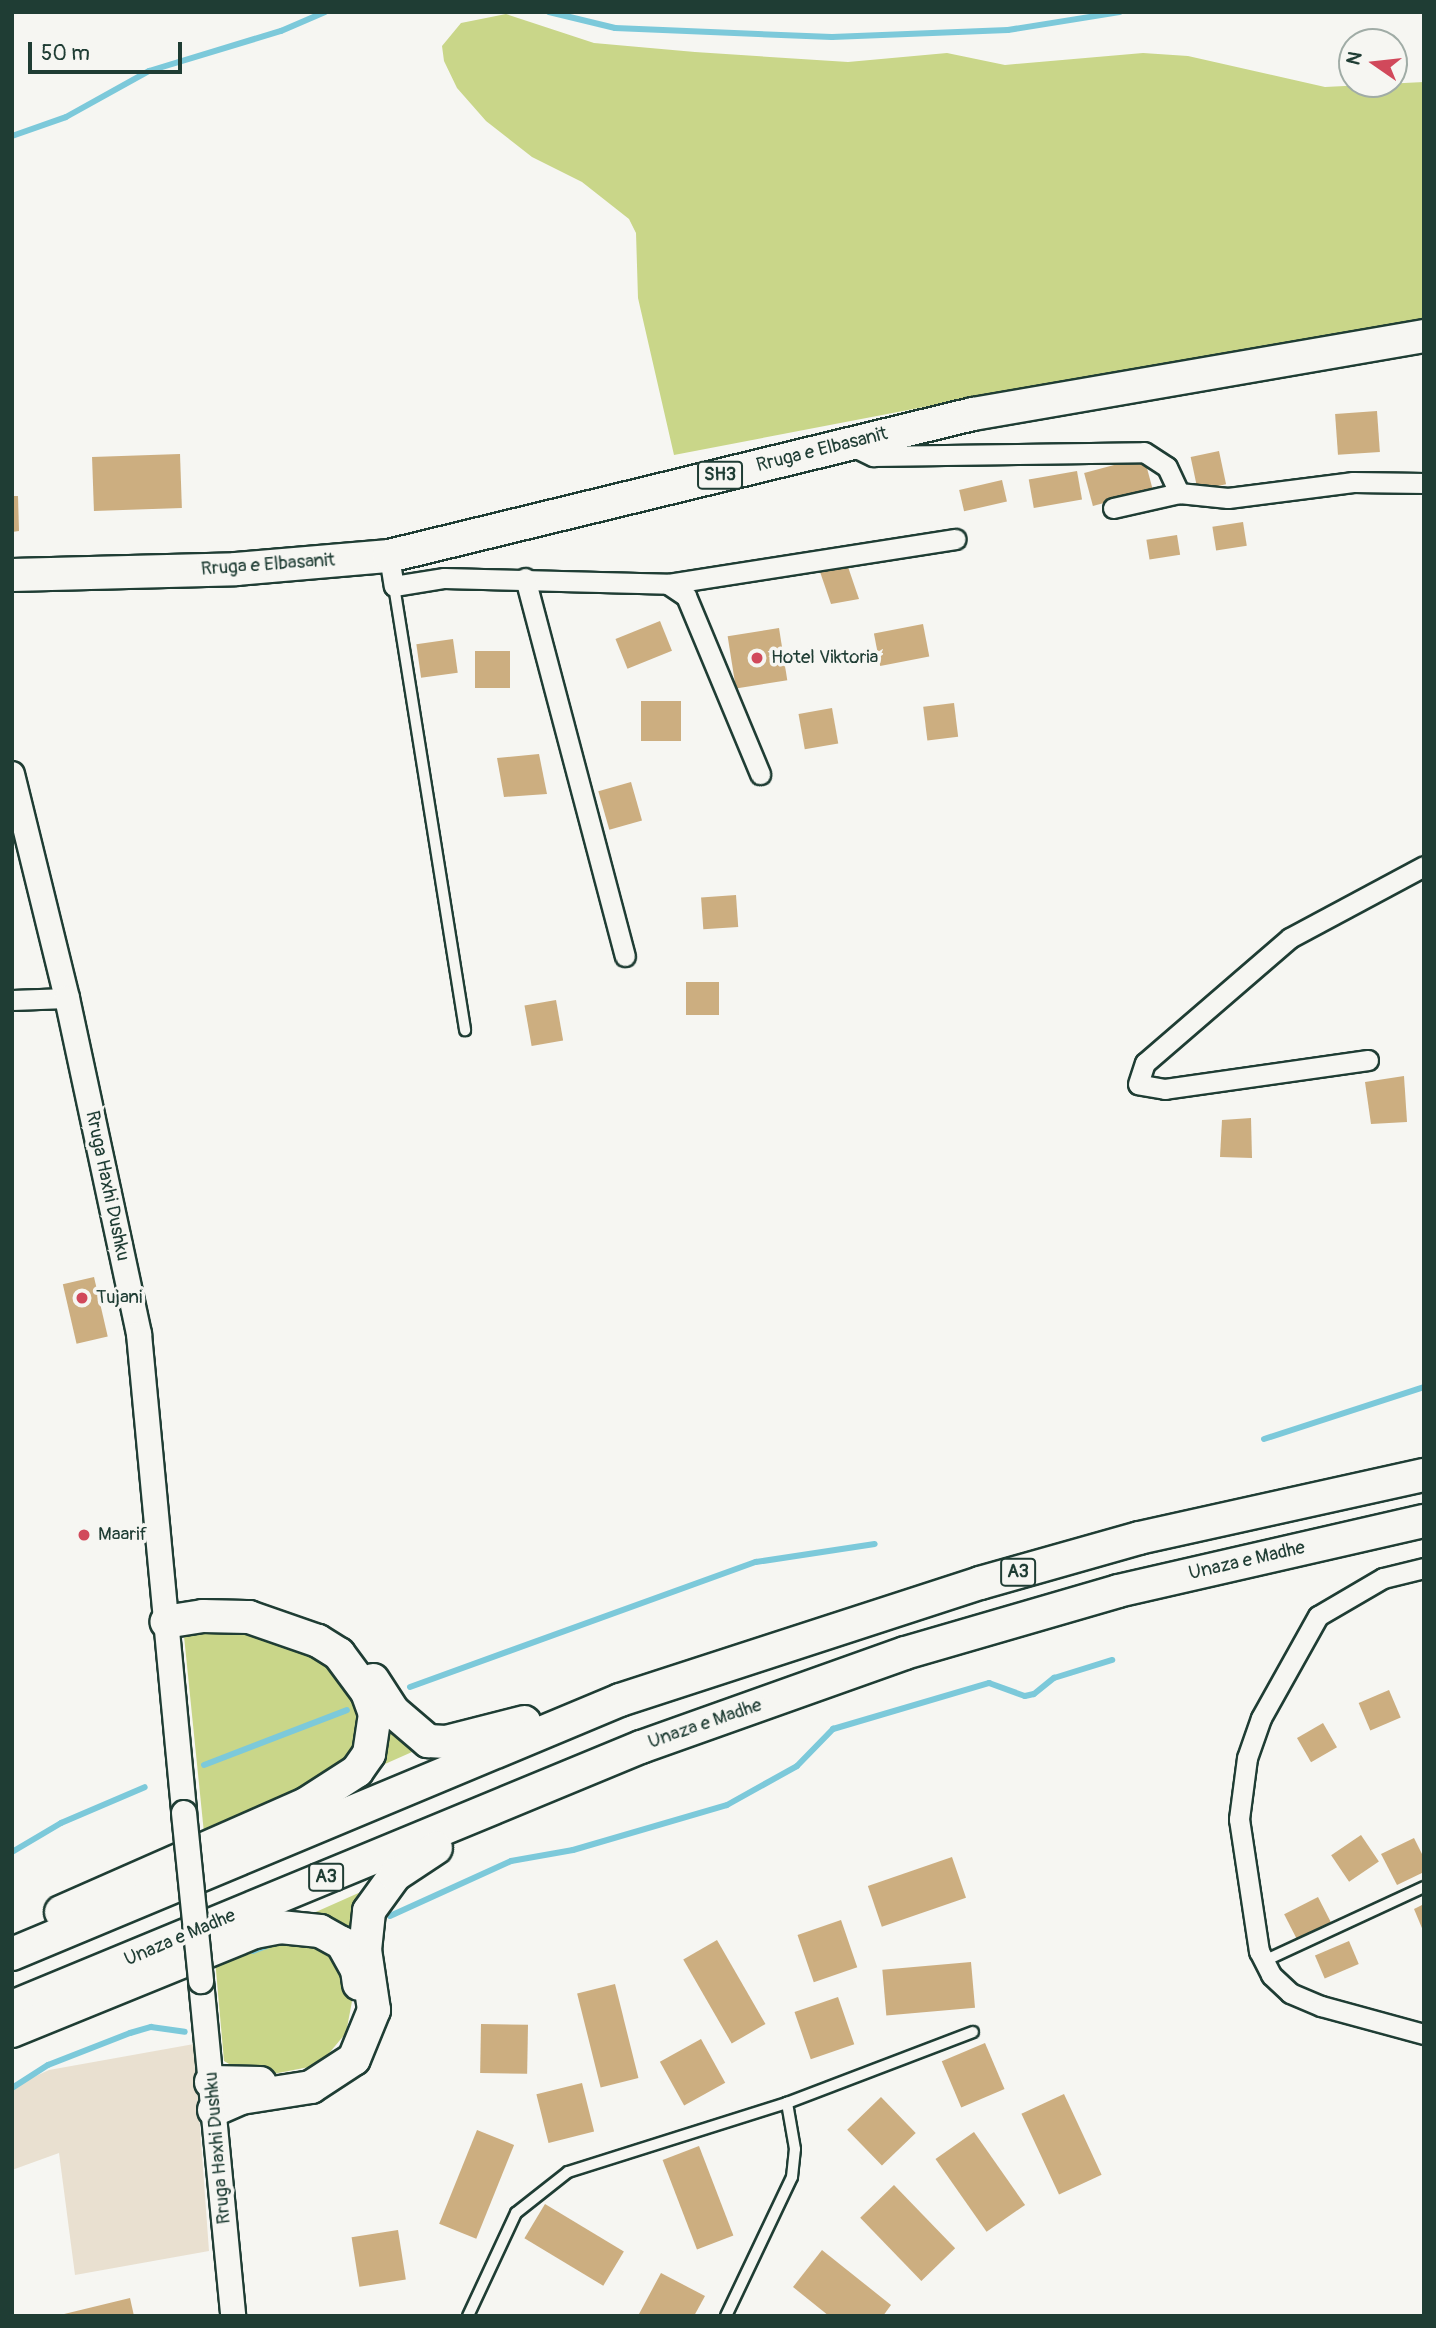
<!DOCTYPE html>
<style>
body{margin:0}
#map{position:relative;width:1436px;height:2328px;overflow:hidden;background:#f6f6f2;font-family:Pangolin,sans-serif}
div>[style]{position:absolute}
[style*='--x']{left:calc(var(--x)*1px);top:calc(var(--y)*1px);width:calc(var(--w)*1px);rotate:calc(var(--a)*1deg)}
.built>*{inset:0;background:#e9e0d0}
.green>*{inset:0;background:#c9d689}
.stream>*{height:6px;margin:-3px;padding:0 3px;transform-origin:3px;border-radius:3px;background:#7cc9da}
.building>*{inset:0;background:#ccae80;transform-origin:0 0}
.roads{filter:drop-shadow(2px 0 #1f3d34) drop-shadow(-2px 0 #1f3d34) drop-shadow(0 2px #1f3d34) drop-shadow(0 -2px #1f3d34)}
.service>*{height:10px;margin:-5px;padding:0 5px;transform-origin:5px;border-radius:5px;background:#f6f6f2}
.minor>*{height:19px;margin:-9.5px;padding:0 9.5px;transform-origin:9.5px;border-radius:9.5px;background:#f6f6f2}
.tertiary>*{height:24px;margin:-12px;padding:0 12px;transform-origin:12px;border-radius:12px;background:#f6f6f2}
.primary>*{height:32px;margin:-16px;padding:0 16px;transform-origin:16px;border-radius:16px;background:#f6f6f2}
.trunk>*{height:32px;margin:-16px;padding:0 16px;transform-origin:16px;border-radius:16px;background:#f6f6f2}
.bridges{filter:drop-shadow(2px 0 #1f3d34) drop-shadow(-2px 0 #1f3d34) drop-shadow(0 2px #1f3d34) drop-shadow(0 -2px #1f3d34)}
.tertiary-bridge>*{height:24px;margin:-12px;padding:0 12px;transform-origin:12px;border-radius:12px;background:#f6f6f2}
.dots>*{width:19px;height:19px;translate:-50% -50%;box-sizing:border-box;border:4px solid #f6f6f2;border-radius:50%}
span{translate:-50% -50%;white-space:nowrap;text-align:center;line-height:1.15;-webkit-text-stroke:7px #f6f6f2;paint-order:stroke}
.shield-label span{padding:2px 5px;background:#f6f6f2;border:2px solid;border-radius:5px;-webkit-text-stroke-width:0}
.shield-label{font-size:18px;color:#1f3d34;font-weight:700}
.street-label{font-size:19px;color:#1f3d34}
.poi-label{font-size:19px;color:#1f3d34}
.left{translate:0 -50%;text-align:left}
.frame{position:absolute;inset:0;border:14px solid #1f3d34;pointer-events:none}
.north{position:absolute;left:1338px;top:28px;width:70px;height:70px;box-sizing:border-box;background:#f6f6f2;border:2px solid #a0aca6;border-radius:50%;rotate:284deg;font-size:19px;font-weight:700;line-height:28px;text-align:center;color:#1f3d34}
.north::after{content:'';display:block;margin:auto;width:24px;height:32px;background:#d1495b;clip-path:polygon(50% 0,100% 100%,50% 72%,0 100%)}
.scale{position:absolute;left:28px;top:42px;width:154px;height:32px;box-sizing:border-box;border:4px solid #1f3d34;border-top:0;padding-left:9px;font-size:21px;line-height:24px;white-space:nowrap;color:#1f3d34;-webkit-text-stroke:5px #f6f6f2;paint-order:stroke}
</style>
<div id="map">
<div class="built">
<i style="clip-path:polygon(194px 2044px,209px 2251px,75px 2275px,59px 2153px,12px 2170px,12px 2087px,49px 2070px)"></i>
</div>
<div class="green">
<i style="clip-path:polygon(506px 14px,594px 43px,695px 52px,848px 62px,947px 53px,1005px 65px,1143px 53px,1188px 56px,1325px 87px,1424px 82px,1424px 328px,1262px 358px,976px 397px,674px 455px,638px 298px,636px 233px,629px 219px,582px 182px,532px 157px,486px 121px,457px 88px,444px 61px,442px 46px,461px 23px)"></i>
<i style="clip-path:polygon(252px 1624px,346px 1672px,365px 1734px,341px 1772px,204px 1833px,184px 1636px,190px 1630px)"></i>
<i style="clip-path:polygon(388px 1728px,411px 1746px,412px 1752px,376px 1768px)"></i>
<i style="clip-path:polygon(365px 1891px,352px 1936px,309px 1915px,363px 1891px)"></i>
<i style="clip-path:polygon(284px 1936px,334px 1950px,353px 1996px,346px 2033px,325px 2058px,309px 2067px,273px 2074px,236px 2068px,224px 2061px,215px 1959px)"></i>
</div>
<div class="stream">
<i style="--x:549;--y:12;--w:68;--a:13.6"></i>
<i style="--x:615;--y:28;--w:217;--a:2.4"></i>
<i style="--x:832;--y:37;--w:176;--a:-2.3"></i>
<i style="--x:1008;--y:30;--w:113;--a:-9.1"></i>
<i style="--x:12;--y:136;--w:57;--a:-19.4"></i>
<i style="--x:66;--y:117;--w:95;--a:-29"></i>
<i style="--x:149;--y:71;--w:138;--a:-16.9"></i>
<i style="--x:281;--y:31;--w:48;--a:-23.4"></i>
<i style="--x:1264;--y:1439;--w:168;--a:-18"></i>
<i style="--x:410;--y:1687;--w:368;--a:-19.9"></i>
<i style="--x:756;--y:1562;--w:120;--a:-8.6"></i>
<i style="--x:204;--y:1765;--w:153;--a:-21"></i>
<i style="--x:12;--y:1852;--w:57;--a:-30.6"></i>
<i style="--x:61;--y:1823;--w:91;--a:-23.2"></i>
<i style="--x:390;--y:1916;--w:133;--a:-24.4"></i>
<i style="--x:511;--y:1861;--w:63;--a:-10.1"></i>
<i style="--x:573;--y:1850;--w:160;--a:-16.3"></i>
<i style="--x:727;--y:1805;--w:80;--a:-29.1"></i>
<i style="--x:797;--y:1766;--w:52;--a:-45.8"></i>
<i style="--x:833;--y:1729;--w:163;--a:-16.4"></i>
<i style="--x:989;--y:1683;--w:38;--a:20"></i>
<i style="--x:1025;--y:1696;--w:9;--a:-13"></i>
<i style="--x:1034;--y:1694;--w:26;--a:-39"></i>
<i style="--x:1054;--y:1678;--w:61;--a:-17.2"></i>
<i style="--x:253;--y:1951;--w:22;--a:-21"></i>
<i style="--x:12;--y:2088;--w:43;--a:-32.6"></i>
<i style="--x:48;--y:2065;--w:88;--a:-21.3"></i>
<i style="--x:130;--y:2033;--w:22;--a:-16"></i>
<i style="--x:151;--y:2027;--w:34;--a:8"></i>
</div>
<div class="building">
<i style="left:1377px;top:411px;width:41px;height:42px;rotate:86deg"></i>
<i style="left:1219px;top:451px;width:34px;height:29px;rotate:78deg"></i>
<i style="left:180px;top:454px;width:54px;height:88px;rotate:88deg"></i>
<i style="left:1144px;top:457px;width:34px;height:62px;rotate:75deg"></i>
<i style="left:1077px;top:471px;width:29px;height:49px;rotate:80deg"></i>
<i style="left:1002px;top:480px;width:22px;height:44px;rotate:77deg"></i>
<i style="clip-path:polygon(12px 496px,18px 496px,19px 531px,12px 532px)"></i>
<i style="left:1243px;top:522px;width:24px;height:31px;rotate:81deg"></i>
<i style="left:1177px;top:535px;width:20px;height:31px;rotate:81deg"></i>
<i style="clip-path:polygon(846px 561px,859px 599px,831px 604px,817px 563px)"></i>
<i style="left:660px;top:621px;width:32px;height:48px;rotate:68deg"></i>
<i style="left:923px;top:624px;width:33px;height:50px;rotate:79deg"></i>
<i style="left:779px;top:628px;width:53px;height:52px;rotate:81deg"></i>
<i style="left:453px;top:639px;width:34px;height:37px;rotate:82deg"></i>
<i style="left:475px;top:651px;width:35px;height:37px"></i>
<i style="left:681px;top:701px;width:40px;height:40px;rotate:90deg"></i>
<i style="left:954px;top:703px;width:34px;height:31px;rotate:83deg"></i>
<i style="left:832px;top:708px;width:36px;height:34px;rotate:80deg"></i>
<i style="clip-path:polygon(539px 754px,547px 794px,504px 797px,497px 758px)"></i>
<i style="left:631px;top:782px;width:40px;height:34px;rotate:74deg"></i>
<i style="left:736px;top:895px;width:32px;height:35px;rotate:86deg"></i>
<i style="left:686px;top:982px;width:33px;height:33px"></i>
<i style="left:556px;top:1000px;width:41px;height:32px;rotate:80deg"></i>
<i style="clip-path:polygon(1404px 1076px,1407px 1122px,1371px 1124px,1365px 1082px)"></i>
<i style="clip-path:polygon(1251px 1118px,1252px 1158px,1220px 1157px,1222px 1120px)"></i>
<i style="left:94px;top:1277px;width:61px;height:32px;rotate:77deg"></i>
<i style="left:1389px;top:1690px;width:30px;height:33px;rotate:67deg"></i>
<i style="left:1323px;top:1723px;width:28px;height:30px;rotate:60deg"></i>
<i style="left:1361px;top:1835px;width:32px;height:36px;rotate:56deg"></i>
<i style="clip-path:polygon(1414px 1838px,1424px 1858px,1424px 1872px,1397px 1885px,1381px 1854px)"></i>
<i style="left:952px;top:1857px;width:43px;height:89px;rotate:71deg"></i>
<i style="left:1318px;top:1897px;width:29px;height:38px;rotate:63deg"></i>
<i style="clip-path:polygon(1424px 1904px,1424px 1933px,1414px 1909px)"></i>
<i style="left:841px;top:1920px;width:50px;height:46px;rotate:71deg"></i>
<i style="left:717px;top:1940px;width:97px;height:39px;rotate:60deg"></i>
<i style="left:1349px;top:1941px;width:25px;height:37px;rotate:67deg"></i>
<i style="left:971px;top:1962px;width:46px;height:89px;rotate:85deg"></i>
<i style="left:615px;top:1984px;width:97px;height:39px;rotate:76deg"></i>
<i style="left:838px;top:1997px;width:50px;height:46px;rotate:71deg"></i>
<i style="left:481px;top:2024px;width:47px;height:49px;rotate:1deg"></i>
<i style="left:701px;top:2039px;width:50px;height:47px;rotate:61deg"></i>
<i style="left:985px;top:2043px;width:50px;height:47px;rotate:67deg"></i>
<i style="left:582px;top:2083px;width:50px;height:47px;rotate:76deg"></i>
<i style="left:1064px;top:2094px;width:89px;height:47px;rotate:65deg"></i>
<i style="left:881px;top:2097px;width:50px;height:47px;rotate:46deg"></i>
<i style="left:477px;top:2130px;width:40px;height:101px;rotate:22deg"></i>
<i style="left:974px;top:2132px;width:89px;height:47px;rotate:55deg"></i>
<i style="left:699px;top:2146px;width:96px;height:39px;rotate:69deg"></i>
<i style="left:894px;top:2185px;width:88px;height:47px;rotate:46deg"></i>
<i style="left:545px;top:2204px;width:92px;height:40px;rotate:31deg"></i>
<i style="left:398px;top:2230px;width:50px;height:47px;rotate:81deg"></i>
<i style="clip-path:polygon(822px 2250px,891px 2305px,883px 2316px,829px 2316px,793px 2287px)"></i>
<i style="clip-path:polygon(661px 2273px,705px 2296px,694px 2316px,639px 2314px)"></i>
<i style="clip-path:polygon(130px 2298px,134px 2316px,60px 2316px,60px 2315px)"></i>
</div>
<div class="roads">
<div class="service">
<i style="--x:394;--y:586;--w:450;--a:80.9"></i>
<i style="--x:1264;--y:1961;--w:176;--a:-24.8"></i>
<i style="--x:468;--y:2316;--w:114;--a:-65"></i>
<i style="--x:516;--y:2213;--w:66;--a:-38.3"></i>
<i style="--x:568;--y:2172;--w:230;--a:-17.5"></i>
<i style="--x:787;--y:2103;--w:199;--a:-20.9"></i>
<i style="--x:726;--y:2316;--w:154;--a:-64.6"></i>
<i style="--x:792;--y:2177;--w:28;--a:-84"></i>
<i style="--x:795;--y:2149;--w:47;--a:-99.9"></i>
</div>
<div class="minor">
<i style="--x:848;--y:444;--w:28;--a:26"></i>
<i style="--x:873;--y:456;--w:271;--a:-0.8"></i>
<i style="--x:1144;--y:452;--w:27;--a:33"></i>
<i style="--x:1167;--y:467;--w:29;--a:65"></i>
<i style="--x:1113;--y:508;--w:68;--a:-12.8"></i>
<i style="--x:1179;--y:493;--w:49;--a:5.8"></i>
<i style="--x:1228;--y:498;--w:126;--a:-7.3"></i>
<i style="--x:1353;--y:482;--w:71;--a:0.8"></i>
<i style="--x:389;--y:556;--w:30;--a:81"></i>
<i style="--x:394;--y:586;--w:51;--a:-9.1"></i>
<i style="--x:444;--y:578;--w:224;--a:1.5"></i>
<i style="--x:668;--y:584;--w:22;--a:34"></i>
<i style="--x:686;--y:596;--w:193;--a:67.4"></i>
<i style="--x:525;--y:578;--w:391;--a:75.2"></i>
<i style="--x:668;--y:584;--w:291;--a:-8.9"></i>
<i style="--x:12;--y:1000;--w:55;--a:-2.1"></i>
<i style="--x:1368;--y:1060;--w:205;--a:171.9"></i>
<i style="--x:1165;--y:1089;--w:27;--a:-170"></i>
<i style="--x:1138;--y:1084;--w:22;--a:-72"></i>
<i style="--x:1145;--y:1063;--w:191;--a:-40.8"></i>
<i style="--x:1290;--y:938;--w:152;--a:-28.2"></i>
<i style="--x:1424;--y:1568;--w:42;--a:166.3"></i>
<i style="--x:1383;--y:1578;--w:75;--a:149.7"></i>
<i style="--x:1318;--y:1616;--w:117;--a:119.2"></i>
<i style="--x:1261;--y:1718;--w:42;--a:109.3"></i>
<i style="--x:1247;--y:1758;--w:62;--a:97.5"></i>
<i style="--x:1239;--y:1819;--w:134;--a:81.4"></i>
<i style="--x:1259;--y:1951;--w:27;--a:63"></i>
<i style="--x:1271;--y:1975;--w:26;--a:43"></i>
<i style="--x:1290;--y:1993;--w:34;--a:23"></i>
<i style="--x:1321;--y:2006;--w:107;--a:15.2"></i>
</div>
<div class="tertiary">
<i style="--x:12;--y:774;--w:231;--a:76.2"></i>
<i style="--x:67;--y:998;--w:344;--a:77.9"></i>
<i style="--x:139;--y:1334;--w:481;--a:84.6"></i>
<i style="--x:201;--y:1981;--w:337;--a:84.5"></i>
</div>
<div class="primary">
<i style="--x:12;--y:575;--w:224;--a:-1.5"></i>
<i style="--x:236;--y:569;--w:154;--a:-4.9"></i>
<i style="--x:389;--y:556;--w:601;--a:-13.67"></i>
<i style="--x:973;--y:414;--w:458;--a:-9.8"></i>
</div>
<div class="trunk">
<i style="--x:373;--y:1680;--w:38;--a:57"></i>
<i style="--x:394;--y:1712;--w:45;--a:40.5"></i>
<i style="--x:428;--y:1741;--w:18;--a:3"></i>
<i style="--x:446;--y:1742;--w:81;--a:-14.2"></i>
<i style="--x:61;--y:1912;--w:268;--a:-23.8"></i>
<i style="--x:306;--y:1804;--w:61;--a:-32.9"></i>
<i style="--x:357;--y:1771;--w:21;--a:-55"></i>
<i style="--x:369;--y:1754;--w:40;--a:-81.5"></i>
<i style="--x:375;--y:1714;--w:23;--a:-110"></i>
<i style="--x:367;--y:1692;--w:47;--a:-126.4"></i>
<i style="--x:339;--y:1654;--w:25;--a:-148"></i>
<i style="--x:318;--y:1641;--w:73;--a:-160.8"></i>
<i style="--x:249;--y:1617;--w:46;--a:-178.8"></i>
<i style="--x:203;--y:1616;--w:37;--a:171"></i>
<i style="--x:12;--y:1954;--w:659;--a:-22.67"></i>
<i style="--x:620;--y:1700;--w:379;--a:-18"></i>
<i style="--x:980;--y:1583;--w:165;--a:-15.8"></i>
<i style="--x:1139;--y:1538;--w:292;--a:-12.5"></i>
<i style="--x:12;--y:2007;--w:681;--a:-22.46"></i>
<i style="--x:641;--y:1747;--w:280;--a:-19.6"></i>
<i style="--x:905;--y:1653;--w:222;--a:-16.2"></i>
<i style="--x:1118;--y:1591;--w:314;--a:-12.9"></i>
<i style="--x:12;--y:2031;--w:262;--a:-22.2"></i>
<i style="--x:255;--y:1932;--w:25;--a:-11"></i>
<i style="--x:280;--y:1927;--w:40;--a:5.7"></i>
<i style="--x:320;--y:1931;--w:25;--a:29"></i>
<i style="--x:342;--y:1943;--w:31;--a:61"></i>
<i style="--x:357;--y:1970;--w:14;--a:82"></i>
<i style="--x:211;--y:2082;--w:49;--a:1.2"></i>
<i style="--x:214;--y:2110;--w:30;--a:-24"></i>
<i style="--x:241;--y:2098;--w:71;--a:-8.9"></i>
<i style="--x:311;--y:2087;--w:51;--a:-33.1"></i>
<i style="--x:354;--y:2059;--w:53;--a:-67.8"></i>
<i style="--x:374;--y:2010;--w:61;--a:-98.5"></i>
<i style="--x:365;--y:1950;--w:39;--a:-84"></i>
<i style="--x:369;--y:1911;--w:44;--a:-54.2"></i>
<i style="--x:395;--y:1875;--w:49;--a:-33.4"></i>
</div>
</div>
<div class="bridges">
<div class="tertiary-bridge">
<i style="--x:184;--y:1813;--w:169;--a:84.2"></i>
</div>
</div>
<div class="dots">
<i style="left:757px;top:658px;background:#d1495b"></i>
<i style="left:82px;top:1298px;background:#d1495b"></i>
<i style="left:84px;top:1535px;background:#d1495b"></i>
</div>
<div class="shield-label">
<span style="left:720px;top:475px">SH3</span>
<span style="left:1018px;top:1572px">A3</span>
<span style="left:326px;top:1877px">A3</span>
</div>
<div class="street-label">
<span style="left:822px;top:450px;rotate:-14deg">Rruga e Elbasanit</span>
<span style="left:268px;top:565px;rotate:-4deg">Rruga e Elbasanit</span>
<span style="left:107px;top:1186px;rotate:78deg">Rruga Haxhi Dushku</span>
<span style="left:1247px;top:1561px;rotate:-13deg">Unaza e Madhe</span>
<span style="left:705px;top:1724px;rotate:-19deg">Unaza e Madhe</span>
<span style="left:180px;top:1938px;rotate:-23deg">Unaza e Madhe</span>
<span style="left:218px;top:2148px;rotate:-95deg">Rruga Haxhi Dushku</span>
</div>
<div class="poi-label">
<span class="left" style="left:771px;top:658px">Hotel Viktoria</span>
<span class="left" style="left:96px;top:1298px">Tujani</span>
<span class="left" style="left:98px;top:1535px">Maarif</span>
</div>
<div class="frame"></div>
<div class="north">N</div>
<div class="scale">50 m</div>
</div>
